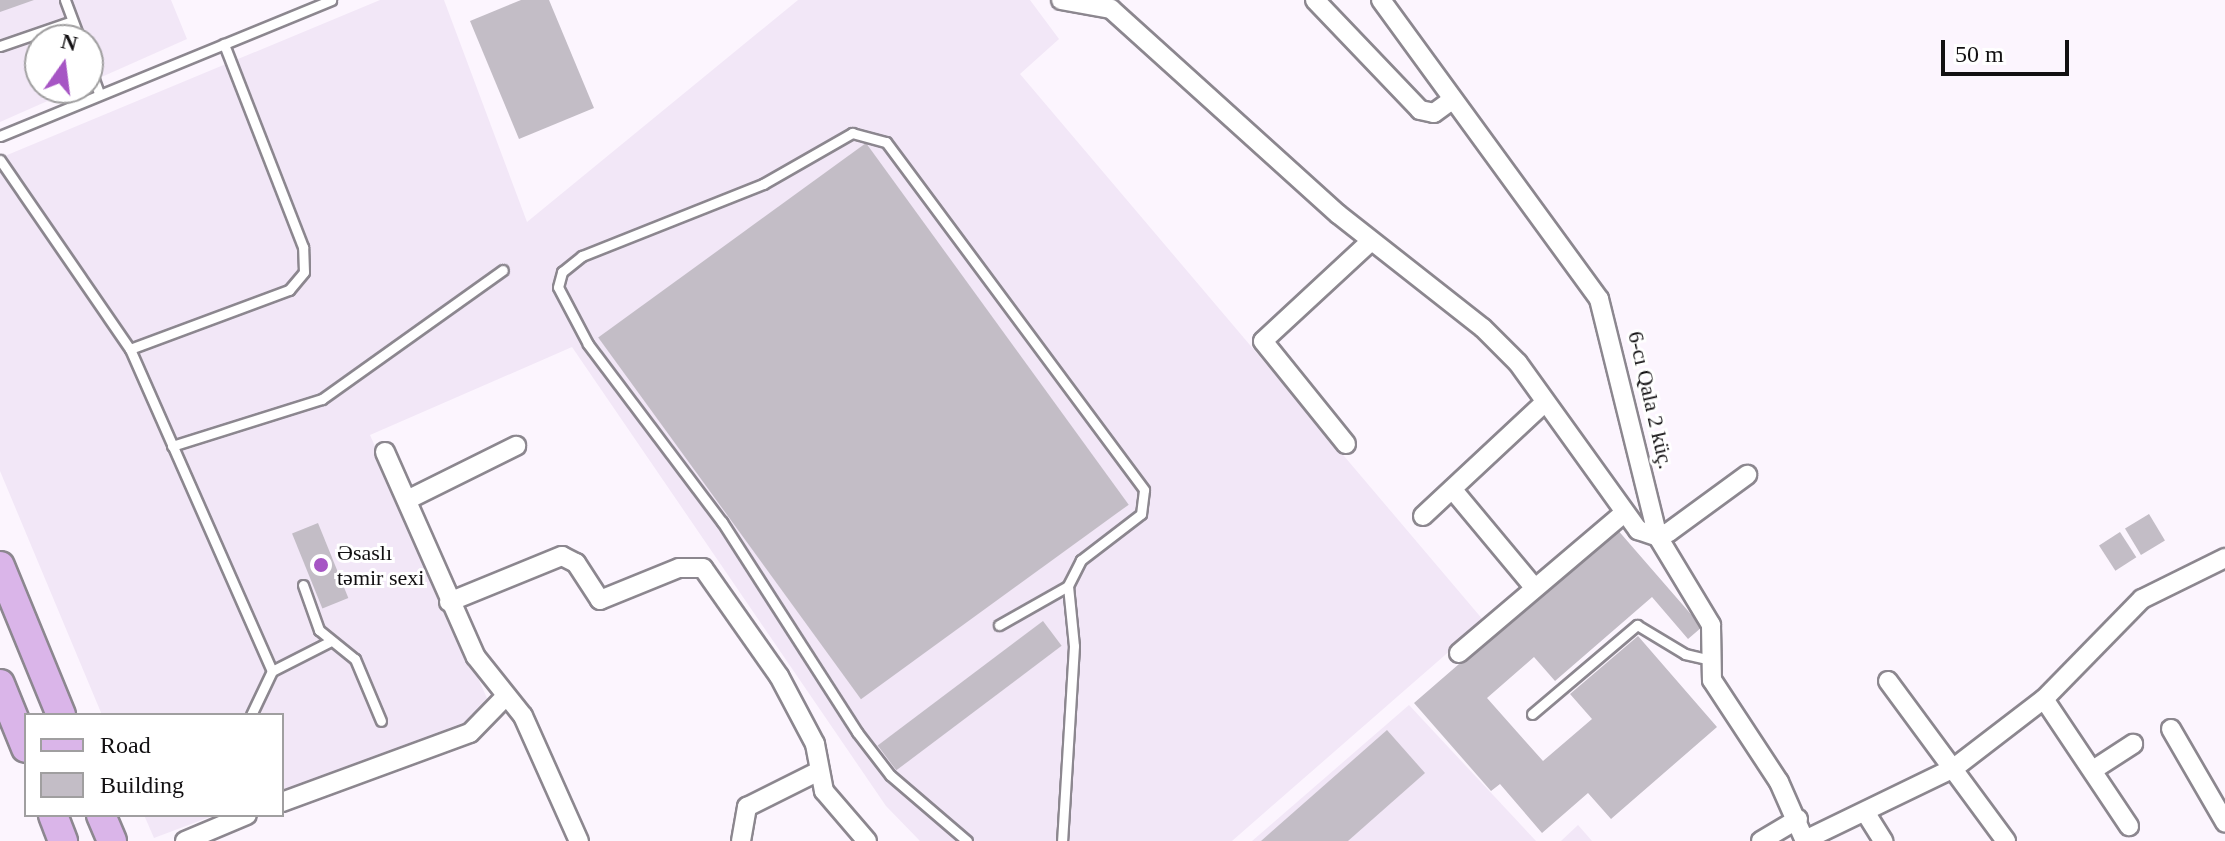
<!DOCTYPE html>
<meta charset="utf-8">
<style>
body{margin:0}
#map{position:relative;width:2225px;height:841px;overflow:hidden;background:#fcf5fe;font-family:"Times New Roman",serif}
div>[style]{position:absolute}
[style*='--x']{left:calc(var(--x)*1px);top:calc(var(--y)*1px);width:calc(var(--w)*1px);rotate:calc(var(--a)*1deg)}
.built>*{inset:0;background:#f2e7f7}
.building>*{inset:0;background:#c3bdc6;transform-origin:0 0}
.roads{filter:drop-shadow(2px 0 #8c878f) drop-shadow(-2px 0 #8c878f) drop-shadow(0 2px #8c878f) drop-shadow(0 -2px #8c878f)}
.service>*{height:9px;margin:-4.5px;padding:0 4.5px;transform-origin:4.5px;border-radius:4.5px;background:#fff}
.minor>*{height:18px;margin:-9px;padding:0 9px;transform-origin:9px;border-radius:9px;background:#fff}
.primary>*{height:28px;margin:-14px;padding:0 14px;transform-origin:14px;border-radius:14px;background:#dab5e9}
.dots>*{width:22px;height:22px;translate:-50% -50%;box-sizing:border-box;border:4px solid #fff;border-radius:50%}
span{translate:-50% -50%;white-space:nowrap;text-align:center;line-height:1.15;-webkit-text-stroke:6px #fff;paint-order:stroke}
.street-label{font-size:22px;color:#121012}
.poi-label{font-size:22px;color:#121012}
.left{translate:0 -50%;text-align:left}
.legend{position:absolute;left:24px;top:713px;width:260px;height:104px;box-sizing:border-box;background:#fff;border:2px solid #a09fa0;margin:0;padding:10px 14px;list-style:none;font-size:24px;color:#121012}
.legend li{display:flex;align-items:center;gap:16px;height:40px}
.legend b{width:40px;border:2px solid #a09fa0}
.north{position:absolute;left:24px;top:24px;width:80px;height:80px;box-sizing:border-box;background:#fff;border:2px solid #a09fa0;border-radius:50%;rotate:14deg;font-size:22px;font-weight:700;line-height:32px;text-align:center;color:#121012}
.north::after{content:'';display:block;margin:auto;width:28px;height:36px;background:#a655c4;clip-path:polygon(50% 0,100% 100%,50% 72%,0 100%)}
.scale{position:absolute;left:1941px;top:40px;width:128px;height:36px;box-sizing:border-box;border:4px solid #121012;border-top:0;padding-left:10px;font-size:24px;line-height:28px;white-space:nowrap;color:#121012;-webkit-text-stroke:6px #fff;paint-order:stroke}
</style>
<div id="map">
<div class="built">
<i style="clip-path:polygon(0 0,171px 0,187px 39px,88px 83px,88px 40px,40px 40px,40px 88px,77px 88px,0 122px)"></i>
<i style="clip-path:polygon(380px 0,444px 0,527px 222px,798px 0,1030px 0,1059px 39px,1020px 74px,1484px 621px,1232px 841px,920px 841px,886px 806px,572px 347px,370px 435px,490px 705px,477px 718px,282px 790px,282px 715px,102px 715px,0 471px,0 158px)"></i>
<i style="clip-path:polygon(1409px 705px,1536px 841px,1252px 841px)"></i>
<i style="clip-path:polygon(144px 815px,215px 815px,154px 838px)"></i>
<i style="clip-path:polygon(1578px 825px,1592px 841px,1561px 841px)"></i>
</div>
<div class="building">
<i style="clip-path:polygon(0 0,34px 0,0 12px)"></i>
<i style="clip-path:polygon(521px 0,549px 0,594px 108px,519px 139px,470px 21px)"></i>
<i style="left:866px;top:143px;width:447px;height:331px;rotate:54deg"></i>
<i style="left:2149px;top:514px;width:31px;height:28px;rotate:59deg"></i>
<i style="left:318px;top:523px;width:81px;height:28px;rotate:68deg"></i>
<i style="clip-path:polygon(1616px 528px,1702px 627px,1688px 639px,1652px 597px,1555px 681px,1534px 657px,1487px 698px,1543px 761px,1592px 719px,1570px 694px,1638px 636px,1717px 727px,1611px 819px,1588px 793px,1542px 833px,1500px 784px,1491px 791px,1414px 703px)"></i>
<i style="left:2120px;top:532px;width:30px;height:25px;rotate:57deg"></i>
<i style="left:1043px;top:621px;width:31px;height:207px;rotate:53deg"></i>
<i style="clip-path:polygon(1387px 730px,1425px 773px,1348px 841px,1261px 841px)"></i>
</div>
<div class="roads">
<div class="service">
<i style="--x:65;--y:0;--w:43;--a:69.4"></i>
<i style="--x:0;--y:46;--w:76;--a:-19.1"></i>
<i style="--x:88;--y:63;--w:32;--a:70"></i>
<i style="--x:0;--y:136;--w:358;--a:-22.3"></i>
<i style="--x:0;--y:160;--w:229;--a:55.5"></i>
<i style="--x:130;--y:349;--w:352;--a:66.2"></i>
<i style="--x:130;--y:349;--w:170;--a:-20.4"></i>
<i style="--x:289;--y:290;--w:23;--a:-50"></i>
<i style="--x:304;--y:272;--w:25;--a:-92"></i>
<i style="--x:303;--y:247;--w:218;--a:-111.3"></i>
<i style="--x:172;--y:446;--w:157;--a:-17.4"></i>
<i style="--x:322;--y:399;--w:222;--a:-35.5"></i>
<i style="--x:303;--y:585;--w:48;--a:70.4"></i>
<i style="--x:319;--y:630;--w:46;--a:38.9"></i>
<i style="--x:355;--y:659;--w:67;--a:67.2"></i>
<i style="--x:999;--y:625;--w:79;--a:-29.5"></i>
<i style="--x:1532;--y:714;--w:138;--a:-40.3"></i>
<i style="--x:1637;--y:625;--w:56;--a:31.1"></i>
<i style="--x:1685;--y:654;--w:26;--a:13"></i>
<i style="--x:251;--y:715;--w:49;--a:-64.5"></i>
<i style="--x:272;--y:671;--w:64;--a:-27"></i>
<i style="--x:967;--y:841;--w:101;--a:-139.4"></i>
<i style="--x:890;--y:775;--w:54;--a:-127.5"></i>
<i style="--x:857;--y:732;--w:250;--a:-122.7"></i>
<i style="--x:722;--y:522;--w:223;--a:-127"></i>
<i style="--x:588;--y:344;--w:64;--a:-117.8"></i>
<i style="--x:558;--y:287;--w:16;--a:-75"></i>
<i style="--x:562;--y:272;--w:26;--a:-39"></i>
<i style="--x:582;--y:256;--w:195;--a:-21.7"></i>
<i style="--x:763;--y:184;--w:103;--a:-29.8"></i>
<i style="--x:852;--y:133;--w:35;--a:15"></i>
<i style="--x:886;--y:142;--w:433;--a:53.4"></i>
<i style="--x:1144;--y:490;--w:24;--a:97"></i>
<i style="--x:1141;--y:514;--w:76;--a:142.5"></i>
<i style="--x:1081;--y:560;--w:29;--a:117"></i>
<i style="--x:1068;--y:586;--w:60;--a:84.3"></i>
<i style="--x:1074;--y:646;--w:195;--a:93.5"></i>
</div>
<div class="minor">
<i style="--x:1061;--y:0;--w:51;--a:10.2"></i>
<i style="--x:1111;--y:9;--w:306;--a:42.1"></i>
<i style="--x:1338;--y:214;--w:184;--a:38.2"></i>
<i style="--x:1483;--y:328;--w:49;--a:45"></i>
<i style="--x:1518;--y:363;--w:206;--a:54.3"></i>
<i style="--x:1638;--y:530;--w:21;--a:19"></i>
<i style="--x:1658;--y:537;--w:12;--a:-24"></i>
<i style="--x:1669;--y:532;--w:97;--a:-36.2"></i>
<i style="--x:1315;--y:0;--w:152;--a:46.3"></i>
<i style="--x:1420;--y:110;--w:14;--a:12"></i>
<i style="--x:1434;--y:113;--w:22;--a:-36"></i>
<i style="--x:1381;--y:0;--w:370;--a:53.9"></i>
<i style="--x:1599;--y:299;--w:245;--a:76.1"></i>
<i style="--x:1658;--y:537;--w:103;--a:58.9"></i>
<i style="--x:1711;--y:625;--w:55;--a:89"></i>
<i style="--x:1712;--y:680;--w:122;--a:56.7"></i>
<i style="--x:1779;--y:782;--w:64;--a:66.2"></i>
<i style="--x:1346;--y:444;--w:132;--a:-128.9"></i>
<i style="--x:1263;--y:341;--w:147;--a:-42.8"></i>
<i style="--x:385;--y:452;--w:224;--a:66.1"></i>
<i style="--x:476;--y:657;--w:75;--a:51.5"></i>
<i style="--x:523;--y:716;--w:137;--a:65.9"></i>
<i style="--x:1453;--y:490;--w:125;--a:50.2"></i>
<i style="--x:407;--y:500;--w:122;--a:-26.4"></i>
<i style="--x:1423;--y:516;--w:166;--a:-43"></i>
<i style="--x:449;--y:602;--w:122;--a:-22.2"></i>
<i style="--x:562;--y:556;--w:16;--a:27"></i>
<i style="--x:576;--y:563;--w:44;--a:57"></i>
<i style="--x:600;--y:600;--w:85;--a:-22.1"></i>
<i style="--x:679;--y:568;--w:24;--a:0"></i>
<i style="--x:703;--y:568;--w:132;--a:54.9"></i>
<i style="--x:779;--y:676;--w:77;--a:62.1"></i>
<i style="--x:815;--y:744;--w:48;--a:79.2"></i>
<i style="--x:824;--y:791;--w:66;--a:49.3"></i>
<i style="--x:1459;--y:653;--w:215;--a:-40.3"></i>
<i style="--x:1888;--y:681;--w:199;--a:53.6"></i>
<i style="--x:2044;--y:699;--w:153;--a:56.2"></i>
<i style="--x:2171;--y:729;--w:108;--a:59.9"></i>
<i style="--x:2093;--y:770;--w:48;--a:-33"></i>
<i style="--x:282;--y:802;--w:200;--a:-20.2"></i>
<i style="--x:470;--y:733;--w:52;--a:-45.8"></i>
<i style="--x:1867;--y:815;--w:31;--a:58"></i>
<i style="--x:1805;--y:840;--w:165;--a:-25.8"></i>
<i style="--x:1954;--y:768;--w:113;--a:-37.5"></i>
<i style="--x:2044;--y:699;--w:140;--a:-45.6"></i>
<i style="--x:2142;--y:599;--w:93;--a:-26.3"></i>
<i style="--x:185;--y:841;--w:67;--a:-22.8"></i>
<i style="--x:741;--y:841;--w:35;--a:-80"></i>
<i style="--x:747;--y:807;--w:80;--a:-26.6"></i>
<i style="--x:1761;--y:841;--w:43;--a:-30.7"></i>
</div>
<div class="primary">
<i style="--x:0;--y:566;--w:161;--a:67.7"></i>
<i style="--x:0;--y:684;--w:69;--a:67.9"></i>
<i style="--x:53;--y:815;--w:28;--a:69"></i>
<i style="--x:101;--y:815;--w:28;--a:67"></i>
</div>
</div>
<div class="dots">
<i style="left:321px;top:565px;background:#a655c4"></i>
</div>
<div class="street-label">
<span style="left:1651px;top:400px;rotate:77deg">6-cı Qala 2 küç.</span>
</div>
<div class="poi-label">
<span class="left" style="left:337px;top:565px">Əsaslı<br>təmir sexi</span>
</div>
<ul class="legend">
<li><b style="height:10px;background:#dab5e9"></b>Road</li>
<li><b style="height:22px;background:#c3bdc6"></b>Building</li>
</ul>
<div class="north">N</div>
<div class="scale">50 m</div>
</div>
